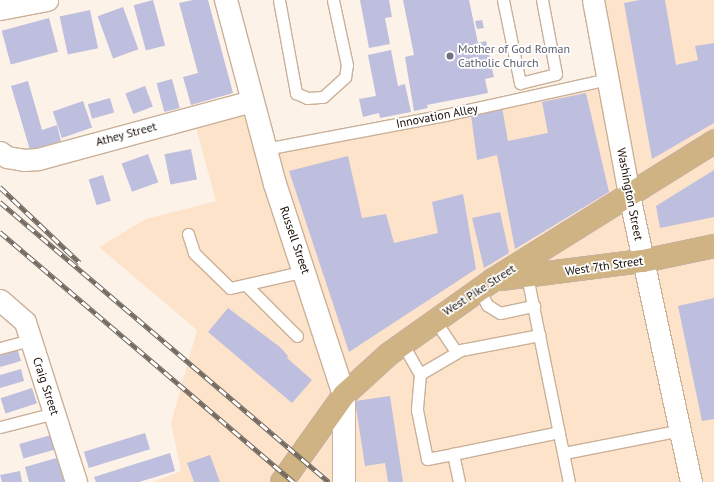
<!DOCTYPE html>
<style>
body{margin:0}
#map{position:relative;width:714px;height:482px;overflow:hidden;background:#fdf2e8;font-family:"PT Sans",sans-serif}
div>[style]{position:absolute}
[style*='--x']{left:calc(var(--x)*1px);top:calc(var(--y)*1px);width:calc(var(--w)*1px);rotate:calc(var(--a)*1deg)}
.built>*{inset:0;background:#fde3ca}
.building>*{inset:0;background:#bebede;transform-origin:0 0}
.roads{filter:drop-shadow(1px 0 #cab098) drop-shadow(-1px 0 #cab098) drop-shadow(0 1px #cab098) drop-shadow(0 -1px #cab098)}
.service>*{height:11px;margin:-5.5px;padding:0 5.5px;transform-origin:5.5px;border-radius:5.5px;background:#fff}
.minor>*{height:21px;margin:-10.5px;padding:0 10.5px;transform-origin:10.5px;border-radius:10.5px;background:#fff}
.tertiary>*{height:22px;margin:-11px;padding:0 11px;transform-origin:11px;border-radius:11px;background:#fff}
.primary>*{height:22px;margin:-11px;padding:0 11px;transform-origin:11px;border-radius:11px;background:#d0b383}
.rail>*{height:4.5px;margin-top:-2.25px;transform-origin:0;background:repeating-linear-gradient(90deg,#fff 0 9px,#726960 0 18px);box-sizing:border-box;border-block:1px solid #726960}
.dots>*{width:11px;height:11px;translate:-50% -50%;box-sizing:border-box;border:2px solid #fff;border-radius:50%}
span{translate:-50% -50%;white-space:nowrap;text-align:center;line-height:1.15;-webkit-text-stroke:3.5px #fff;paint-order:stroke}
.worship-label{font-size:12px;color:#5b616d}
.left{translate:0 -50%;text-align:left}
.street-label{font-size:12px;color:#160e06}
</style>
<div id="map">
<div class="built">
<i style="clip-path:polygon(593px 0,714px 0,714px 482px,153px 482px,181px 471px,171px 423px,197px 330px,99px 247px,146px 219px,216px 201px,193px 117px,252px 101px,265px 149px,608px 79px)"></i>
</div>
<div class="building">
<i style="left:153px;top:0;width:47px;height:20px;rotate:75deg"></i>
<i style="clip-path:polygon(193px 0,208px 0,233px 93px,191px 105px,183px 77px,198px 73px,179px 3px)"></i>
<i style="clip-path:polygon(360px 0,389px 0,392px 17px,385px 18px,390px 44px,369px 48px)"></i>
<i style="clip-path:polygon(403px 0,469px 0,478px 43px,486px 41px,494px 77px,485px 79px,488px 93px,427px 105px,428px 108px,414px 111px,405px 57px,414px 55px)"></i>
<i style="clip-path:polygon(640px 0,665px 0,676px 65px,698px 60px,695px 46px,714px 43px,714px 123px,652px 159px,624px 3px)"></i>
<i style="left:123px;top:7px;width:45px;height:27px;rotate:70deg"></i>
<i style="left:90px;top:10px;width:39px;height:31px;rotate:78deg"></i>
<i style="left:49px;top:18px;width:35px;height:49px;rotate:75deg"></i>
<i style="clip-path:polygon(482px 20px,484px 28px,477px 29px,475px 21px)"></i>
<i style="clip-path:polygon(391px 50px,398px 86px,405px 84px,411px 112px,380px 118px,379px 113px,363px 117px,359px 99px,376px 96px,368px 55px)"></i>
<i style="left:172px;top:79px;width:30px;height:16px;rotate:75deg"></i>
<i style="clip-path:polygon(28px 81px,42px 130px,57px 125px,61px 141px,30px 150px,11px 86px)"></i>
<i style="left:145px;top:86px;width:22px;height:21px;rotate:69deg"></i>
<i style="clip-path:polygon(586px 93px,609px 192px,515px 249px,497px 155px,477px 160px,471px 115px,502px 107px,508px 141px,548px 133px,542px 102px)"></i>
<i style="left:110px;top:98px;width:15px;height:23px;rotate:74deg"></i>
<i style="left:83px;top:101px;width:28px;height:32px;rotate:71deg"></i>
<i style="left:191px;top:149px;width:31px;height:27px;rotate:79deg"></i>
<i style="left:148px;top:154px;width:30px;height:28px;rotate:70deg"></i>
<i style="clip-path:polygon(348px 156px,362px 218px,386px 214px,394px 243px,438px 233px,432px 202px,463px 194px,476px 269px,349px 352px,289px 171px)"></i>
<i style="clip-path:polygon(714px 170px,714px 217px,660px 228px,656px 206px)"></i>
<i style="left:103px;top:175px;width:27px;height:15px;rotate:73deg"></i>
<i style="clip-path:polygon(500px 212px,509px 253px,484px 268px,472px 218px)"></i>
<i style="clip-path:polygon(714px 298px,714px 419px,702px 421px,678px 306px)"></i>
<i style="clip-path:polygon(228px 308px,280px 347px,288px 356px,287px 358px,312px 380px,292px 403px,208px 332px)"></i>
<i style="clip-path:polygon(17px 348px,21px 361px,0 367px,0 354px)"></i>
<i style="clip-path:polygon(21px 369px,24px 381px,0 388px,0 375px)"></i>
<i style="left:32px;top:388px;width:16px;height:33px;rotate:72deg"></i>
<i style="clip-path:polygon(390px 396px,403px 482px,388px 482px,385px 463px,365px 466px,355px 401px)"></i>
<i style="left:145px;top:433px;width:17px;height:64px;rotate:73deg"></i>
<i style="left:51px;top:435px;width:15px;height:33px;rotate:74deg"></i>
<i style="clip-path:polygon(170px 453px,175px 471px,139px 482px,96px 482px,94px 477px)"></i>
<i style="clip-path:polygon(210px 455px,220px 482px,194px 482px,187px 463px)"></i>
<i style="clip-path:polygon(60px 457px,67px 482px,29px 482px,25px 467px)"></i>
<i style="clip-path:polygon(20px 471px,22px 482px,2px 482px,0 475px)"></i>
</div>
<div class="roads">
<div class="service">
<i style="--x:279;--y:0;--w:95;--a:79.6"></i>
<i style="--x:296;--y:93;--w:12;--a:24"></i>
<i style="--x:307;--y:98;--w:16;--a:-4"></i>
<i style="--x:323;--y:97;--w:30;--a:-42"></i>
<i style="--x:345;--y:77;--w:12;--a:-81"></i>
<i style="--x:347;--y:65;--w:66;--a:-102.2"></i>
<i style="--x:503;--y:0;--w:85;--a:78.4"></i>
<i style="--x:520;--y:83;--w:37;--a:-14"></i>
<i style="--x:556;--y:74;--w:75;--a:-100.7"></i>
<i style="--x:265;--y:149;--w:183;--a:-10.7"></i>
<i style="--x:445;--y:115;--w:168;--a:-12.4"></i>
<i style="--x:188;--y:234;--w:20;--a:72"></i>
<i style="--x:194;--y:253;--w:50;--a:44.2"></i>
<i style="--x:230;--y:288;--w:78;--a:-12.6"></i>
<i style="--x:527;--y:276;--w:210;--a:78.5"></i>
<i style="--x:246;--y:285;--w:72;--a:45"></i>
<i style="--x:479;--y:289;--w:18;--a:63"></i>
<i style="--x:487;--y:305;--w:15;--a:32"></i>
<i style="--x:500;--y:313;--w:35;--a:-12"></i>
<i style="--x:434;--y:319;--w:40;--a:56"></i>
<i style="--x:402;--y:343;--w:36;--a:60"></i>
<i style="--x:420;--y:374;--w:36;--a:95"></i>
<i style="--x:417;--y:410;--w:50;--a:78.5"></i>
<i style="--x:427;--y:459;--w:26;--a:-11"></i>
<i style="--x:0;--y:348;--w:31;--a:-15"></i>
<i style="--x:420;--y:374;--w:48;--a:-30.3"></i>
<i style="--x:461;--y:350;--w:80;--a:-10.8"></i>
<i style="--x:0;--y:427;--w:57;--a:-14.3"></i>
<i style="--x:564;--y:453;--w:119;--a:-11.1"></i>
<i style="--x:459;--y:482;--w:29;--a:-102"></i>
<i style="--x:453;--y:454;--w:108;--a:-11.7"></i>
</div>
<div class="minor">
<i style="--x:593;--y:0;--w:198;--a:79.5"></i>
<i style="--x:629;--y:195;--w:294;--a:77.8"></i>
<i style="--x:0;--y:9;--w:48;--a:-10.8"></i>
<i style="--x:0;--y:152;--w:9;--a:36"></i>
<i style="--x:7;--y:157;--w:17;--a:10"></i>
<i style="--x:24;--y:160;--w:14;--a:-4"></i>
<i style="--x:38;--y:159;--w:222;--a:-15.2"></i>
<i style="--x:0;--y:300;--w:33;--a:41"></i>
<i style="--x:25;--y:322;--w:168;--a:72.3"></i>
</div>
<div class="tertiary">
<i style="--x:226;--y:0;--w:190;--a:75.1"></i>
<i style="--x:275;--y:184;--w:222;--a:71.9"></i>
<i style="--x:344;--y:395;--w:87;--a:90"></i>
</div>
<div class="primary">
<i style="--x:500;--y:279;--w:144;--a:-7.2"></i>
<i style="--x:643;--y:261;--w:73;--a:-11.9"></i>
<i style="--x:282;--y:482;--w:107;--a:-54.5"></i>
<i style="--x:344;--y:395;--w:61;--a:-42.3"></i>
<i style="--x:389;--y:354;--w:128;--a:-35.4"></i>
<i style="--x:493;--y:280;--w:261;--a:-32"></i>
</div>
</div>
<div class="rail">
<i style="--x:0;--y:187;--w:110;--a:43.5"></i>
<i style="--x:0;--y:202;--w:432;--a:40.4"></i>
<i style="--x:0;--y:232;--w:386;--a:40.4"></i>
</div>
<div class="dots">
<i style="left:450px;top:56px;background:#6b7280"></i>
</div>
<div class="worship-label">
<span class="left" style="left:458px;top:56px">Mother of God Roman<br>Catholic Church</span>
</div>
<div class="street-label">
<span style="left:437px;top:116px;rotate:-11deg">Innovation Alley</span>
<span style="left:126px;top:134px;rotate:-15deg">Athey Street</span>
<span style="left:630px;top:194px;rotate:79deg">Washington Street</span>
<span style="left:295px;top:240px;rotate:71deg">Russell Street</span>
<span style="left:604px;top:266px;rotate:-8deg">West 7th Street</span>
<span style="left:479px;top:290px;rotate:-33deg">West Pike Street</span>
<span style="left:46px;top:386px;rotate:72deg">Craig Street</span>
</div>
</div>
